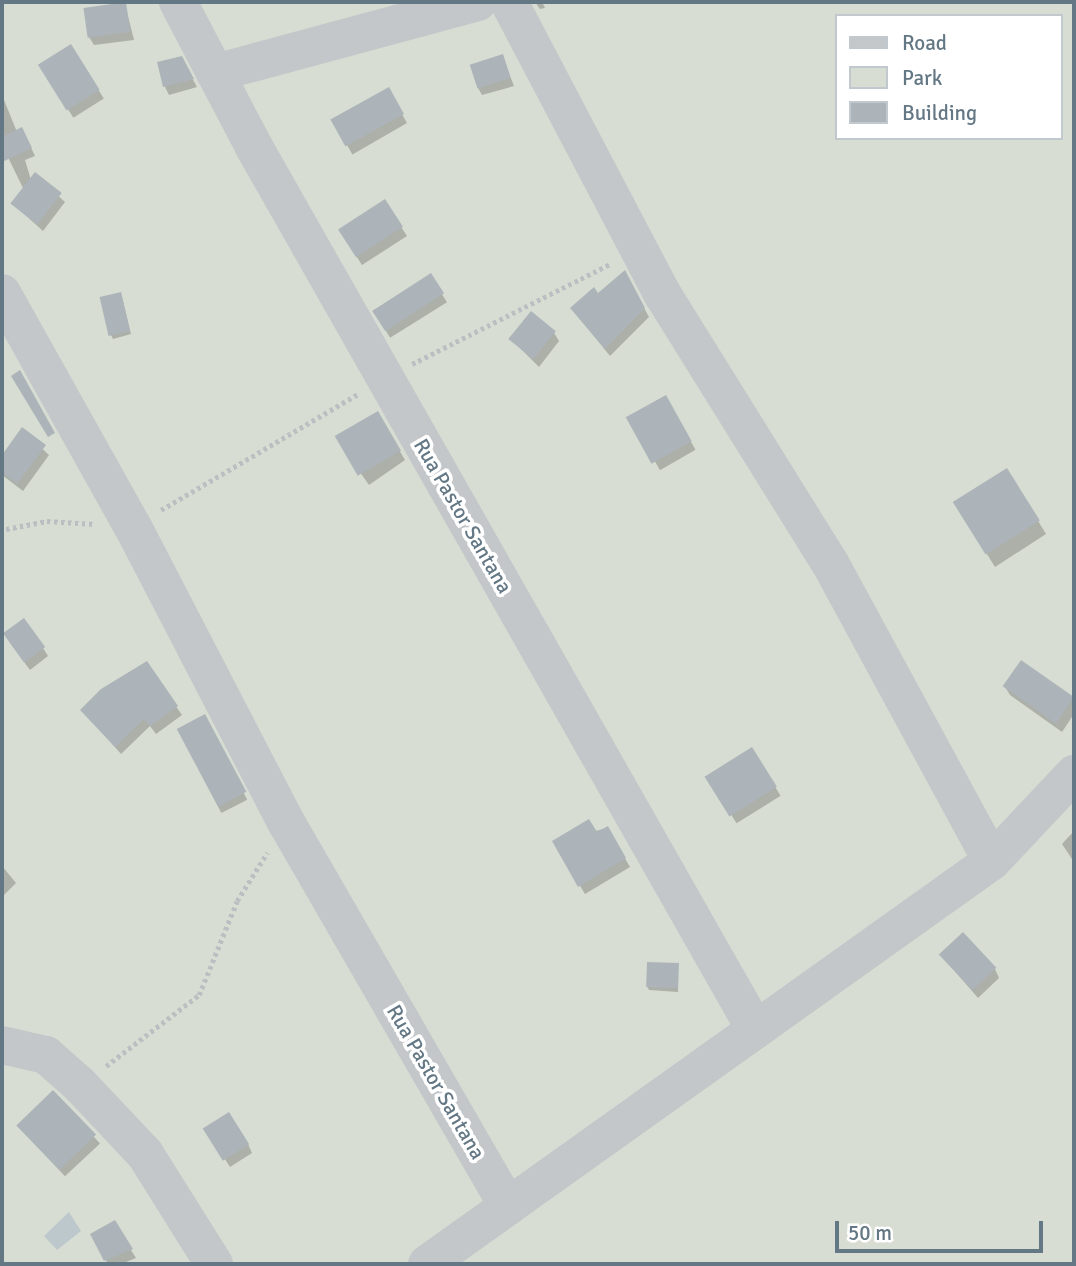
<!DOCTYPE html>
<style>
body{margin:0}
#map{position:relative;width:1076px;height:1266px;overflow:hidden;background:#f6f5f1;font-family:Signika,sans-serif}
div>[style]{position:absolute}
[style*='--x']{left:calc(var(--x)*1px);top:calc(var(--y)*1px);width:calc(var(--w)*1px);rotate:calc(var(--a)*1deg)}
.green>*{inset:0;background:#d7ddd2}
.water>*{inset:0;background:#bcc8cc}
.shadow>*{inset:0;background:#0003;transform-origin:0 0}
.building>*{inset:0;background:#acb4b9;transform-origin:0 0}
.path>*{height:4.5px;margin-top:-2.25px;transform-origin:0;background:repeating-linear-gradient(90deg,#bcbfc1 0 3.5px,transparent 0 7px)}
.minor>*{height:38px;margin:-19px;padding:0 19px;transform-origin:19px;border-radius:19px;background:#c3c7ca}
span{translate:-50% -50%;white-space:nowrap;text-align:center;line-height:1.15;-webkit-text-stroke:7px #fff;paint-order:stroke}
.street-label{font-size:21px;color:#637784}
.frame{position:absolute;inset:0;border:4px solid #637784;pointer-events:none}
.legend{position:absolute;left:835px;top:14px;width:228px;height:126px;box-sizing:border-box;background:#fff;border:2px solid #c1c9ce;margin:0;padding:9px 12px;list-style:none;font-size:21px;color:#637784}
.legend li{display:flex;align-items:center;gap:14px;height:35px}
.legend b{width:35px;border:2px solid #c1c9ce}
.scale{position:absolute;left:835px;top:1221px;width:208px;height:32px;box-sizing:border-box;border:4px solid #637784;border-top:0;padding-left:9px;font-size:21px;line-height:24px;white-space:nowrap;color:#637784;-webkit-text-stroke:5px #fff;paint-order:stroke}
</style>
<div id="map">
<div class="green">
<i style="clip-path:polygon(evenodd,2px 2px,1074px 2px,1074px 1264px,2px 1264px,2px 2px,836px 16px,1060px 16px,1060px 138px,836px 138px,836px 16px)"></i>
</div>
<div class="water">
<i style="clip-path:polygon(69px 1212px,81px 1231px,57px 1250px,44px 1236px)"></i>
</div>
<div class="shadow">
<i style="clip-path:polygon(535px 2px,542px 2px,545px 8px,540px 9px)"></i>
<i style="clip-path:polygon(125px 4px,134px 40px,94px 45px,89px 37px)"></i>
<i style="left:71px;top:46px;width:62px;height:36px;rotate:58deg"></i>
<i style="clip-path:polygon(502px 56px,514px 86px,482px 95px,477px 86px)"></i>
<i style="clip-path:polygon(181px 58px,197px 87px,169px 95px,165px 87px)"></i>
<i style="left:388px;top:90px;width:38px;height:63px;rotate:60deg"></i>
<i style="clip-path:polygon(2px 95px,17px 132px,26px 137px,35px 156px,25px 160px,31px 180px,35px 175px,65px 202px,43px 231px,13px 204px,24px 190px,2px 145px)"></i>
<i style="clip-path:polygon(385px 202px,407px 236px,362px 265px,345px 239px)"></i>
<i style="clip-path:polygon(624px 272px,649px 317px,610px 356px,572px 309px,598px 295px)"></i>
<i style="left:430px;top:275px;width:32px;height:67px;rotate:58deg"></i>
<i style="clip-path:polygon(122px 297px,131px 334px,113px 339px,111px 335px)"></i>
<i style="clip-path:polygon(554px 333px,559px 341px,539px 367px,511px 339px)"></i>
<i style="left:665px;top:397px;width:61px;height:41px;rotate:60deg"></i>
<i style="clip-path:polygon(377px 413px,405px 460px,369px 485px,343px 448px)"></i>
<i style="clip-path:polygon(22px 430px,49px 455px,23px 491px,2px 475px,2px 458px)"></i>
<i style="clip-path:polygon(1007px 470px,1046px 534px,995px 567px,963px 516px)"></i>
<i style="clip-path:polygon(10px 643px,43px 648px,48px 656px,30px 670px)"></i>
<i style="clip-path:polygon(1022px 662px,1074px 699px,1074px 714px,1062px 732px,1010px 695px,1005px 687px)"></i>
<i style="clip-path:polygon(146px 663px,182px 715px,156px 734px,150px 726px,121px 754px,82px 710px)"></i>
<i style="left:205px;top:717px;width:93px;height:29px;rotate:63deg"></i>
<i style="left:752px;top:750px;width:54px;height:52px;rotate:58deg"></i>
<i style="clip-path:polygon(607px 828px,630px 867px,585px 894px,554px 842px)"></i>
<i style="clip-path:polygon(1074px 831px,1074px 862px,1062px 844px)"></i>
<i style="clip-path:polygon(2px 866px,16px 883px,2px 897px)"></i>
<i style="clip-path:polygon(941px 955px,995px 969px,999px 978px,978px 998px)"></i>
<i style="clip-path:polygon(678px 965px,678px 992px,649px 990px,647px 986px)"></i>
<i style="left:53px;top:1093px;width:69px;height:48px;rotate:47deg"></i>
<i style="clip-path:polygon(211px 1137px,248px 1144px,252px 1153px,230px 1167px)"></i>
<i style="clip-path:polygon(114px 1223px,136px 1258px,121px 1264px,108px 1264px,92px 1235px)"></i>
</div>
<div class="building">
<i style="left:126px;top:2px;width:30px;height:43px;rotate:82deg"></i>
<i style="left:71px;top:44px;width:54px;height:39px;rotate:58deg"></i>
<i style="left:503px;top:54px;width:25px;height:35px;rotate:72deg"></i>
<i style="clip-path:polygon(182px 56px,194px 79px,163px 87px,157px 62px)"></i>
<i style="left:389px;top:87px;width:31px;height:67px;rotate:61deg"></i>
<i style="clip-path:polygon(22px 127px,32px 148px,2px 162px,2px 137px)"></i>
<i style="left:35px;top:172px;width:34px;height:40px;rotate:38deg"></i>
<i style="left:385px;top:199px;width:33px;height:56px;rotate:57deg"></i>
<i style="clip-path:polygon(625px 270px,645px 308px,605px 349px,570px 308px,594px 287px,598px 293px)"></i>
<i style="left:431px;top:273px;width:24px;height:70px;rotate:57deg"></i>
<i style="left:121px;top:292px;width:40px;height:22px;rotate:77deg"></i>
<i style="left:531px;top:311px;width:32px;height:36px;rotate:39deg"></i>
<i style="clip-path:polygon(20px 370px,55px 433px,48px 437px,11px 376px)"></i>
<i style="left:666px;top:395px;width:53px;height:46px;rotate:61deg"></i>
<i style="left:378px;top:411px;width:46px;height:50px;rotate:60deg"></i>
<i style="clip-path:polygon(22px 427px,46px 445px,17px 484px,2px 472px,2px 455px)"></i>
<i style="left:1007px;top:468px;width:62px;height:64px;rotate:58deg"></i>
<i style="left:24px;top:618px;width:36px;height:26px;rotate:54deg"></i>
<i style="left:1021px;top:660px;width:65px;height:32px;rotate:35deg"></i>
<i style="clip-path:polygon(147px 661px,178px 706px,150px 726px,144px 719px,115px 747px,80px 710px,101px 689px)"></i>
<i style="left:205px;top:714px;width:88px;height:32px;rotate:62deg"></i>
<i style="left:752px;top:747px;width:47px;height:56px;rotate:58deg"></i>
<i style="clip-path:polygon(589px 819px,597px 832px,608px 826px,626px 858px,578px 887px,552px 841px)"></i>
<i style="left:963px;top:932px;width:49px;height:33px;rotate:47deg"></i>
<i style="left:647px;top:962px;width:32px;height:25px;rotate:2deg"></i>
<i style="left:53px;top:1090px;width:62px;height:51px;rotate:46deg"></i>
<i style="left:229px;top:1112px;width:38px;height:31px;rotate:58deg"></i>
<i style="clip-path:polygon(115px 1220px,133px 1249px,104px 1261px,90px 1234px)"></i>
</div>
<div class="path">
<i style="--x:412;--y:364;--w:222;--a:-26.8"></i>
<i style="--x:161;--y:510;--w:229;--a:-30.5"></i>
<i style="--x:6;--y:529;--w:42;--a:-11"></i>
<i style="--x:47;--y:521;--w:47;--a:3.7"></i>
<i style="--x:106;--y:1066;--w:117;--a:-37.4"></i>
<i style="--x:199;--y:995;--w:101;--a:-68"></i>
<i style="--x:237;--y:901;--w:57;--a:-58"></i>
</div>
<div class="minor">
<i style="--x:178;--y:2;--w:164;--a:62.3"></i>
<i style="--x:254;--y:147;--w:1012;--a:60.4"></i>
<i style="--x:509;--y:2;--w:331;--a:62.3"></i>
<i style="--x:663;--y:295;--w:316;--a:58.1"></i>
<i style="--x:830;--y:563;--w:339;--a:61.5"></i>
<i style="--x:215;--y:73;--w:272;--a:-15.1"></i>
<i style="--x:2;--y:293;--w:268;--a:60.8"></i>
<i style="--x:133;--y:527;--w:332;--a:62.6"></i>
<i style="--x:286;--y:822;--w:444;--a:60"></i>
<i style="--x:2;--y:1045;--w:45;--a:12.8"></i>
<i style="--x:46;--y:1055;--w:45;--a:41.4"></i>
<i style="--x:80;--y:1085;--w:95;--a:46.7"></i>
<i style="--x:145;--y:1154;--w:130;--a:57.9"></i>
<i style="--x:427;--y:1264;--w:694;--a:-35.5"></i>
<i style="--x:992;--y:861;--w:120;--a:-46.7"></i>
</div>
<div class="street-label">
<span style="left:463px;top:516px;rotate:60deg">Rua Pastor Santana</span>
<span style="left:436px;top:1082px;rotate:60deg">Rua Pastor Santana</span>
</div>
<div class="frame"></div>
<ul class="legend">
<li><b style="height:9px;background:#c3c7ca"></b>Road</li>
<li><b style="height:19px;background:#d7ddd2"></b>Park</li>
<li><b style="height:19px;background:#acb4b9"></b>Building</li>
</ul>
<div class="scale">50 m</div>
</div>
